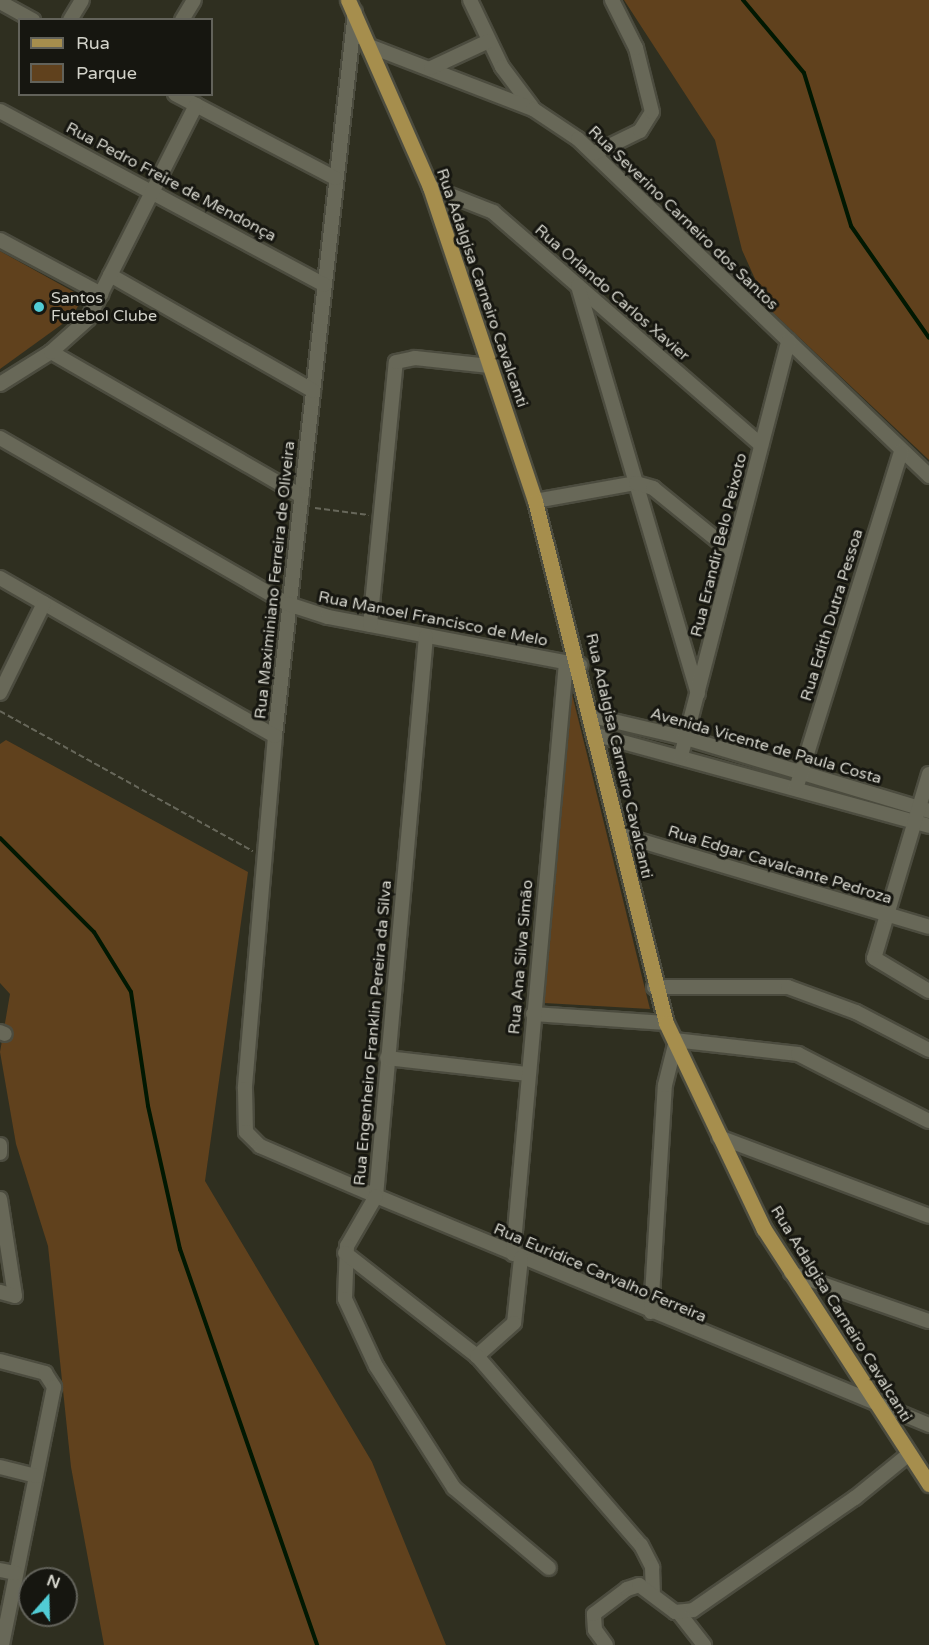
<!DOCTYPE html>
<meta charset="utf-8">
<style>
body{margin:0}
#map{position:relative;width:929px;height:1645px;overflow:hidden;background:#2f2f20;font-family:"Varela Round",sans-serif}
div>[style]{position:absolute}
[style*='--x']{left:calc(var(--x)*1px);top:calc(var(--y)*1px);width:calc(var(--w)*1px);rotate:calc(var(--a)*1deg)}
.green>*{inset:0;background:#60411d}
.stream>*{height:4px;margin:-2px;padding:0 2px;transform-origin:2px;border-radius:2px;background:#011802}
.path>*{height:2px;margin-top:-1px;transform-origin:0;background:repeating-linear-gradient(90deg,#67675a 0 6px,transparent 0 9px)}
.roads{filter:drop-shadow(2px 0 #4c4c3f) drop-shadow(-2px 0 #4c4c3f) drop-shadow(0 2px #4c4c3f) drop-shadow(0 -2px #4c4c3f)}
.minor>*{height:14px;margin:-7px;padding:0 7px;transform-origin:7px;border-radius:7px;background:#686858}
.major>*{height:15px;margin:-7.5px;padding:0 7.5px;transform-origin:7.5px;border-radius:7.5px;background:#a68e4d}
.dots>*{width:16px;height:16px;translate:-50% -50%;box-sizing:border-box;border:3px solid #161610;border-radius:50%}
span{translate:-50% -50%;white-space:nowrap;text-align:center;line-height:1.15;-webkit-text-stroke:6px #161610;paint-order:stroke}
.street-label{font-size:16px;color:#d3d3ca}
.poi-label{font-size:16px;color:#d3d3ca}
.left{translate:0 -50%;text-align:left}
.legend{position:absolute;left:18px;top:18px;width:195px;height:78px;box-sizing:border-box;background:#161610;border:2px solid #62625a;margin:0;padding:8px 10px;list-style:none;font-size:18px;color:#d3d3ca}
.legend li{display:flex;align-items:center;gap:12px;height:30px}
.legend b{width:30px;border:2px solid #62625a}
.north{position:absolute;left:18px;top:1567px;width:60px;height:60px;box-sizing:border-box;background:#161610;border:2px solid #62625a;border-radius:50%;rotate:20deg;font-size:16px;font-weight:700;line-height:24px;text-align:center;color:#d3d3ca}
.north::after{content:'';display:block;margin:auto;width:21px;height:27px;background:#51ccd5;clip-path:polygon(50% 0,100% 100%,50% 72%,0 100%)}
</style>
<div id="map">
<div class="green">
<i style="clip-path:polygon(624px 0,929px 0,929px 460px,768px 308px,742px 250px,715px 140px)"></i>
<i style="clip-path:polygon(0 251px,83px 297px,72px 317px,0 369px)"></i>
<i style="clip-path:polygon(572px 694px,650px 1009px,544px 1003px)"></i>
<i style="clip-path:polygon(6px 740px,248px 872px,205px 1181px,372px 1462px,446px 1645px,104px 1645px,71px 1467px,48px 1246px,16px 1144px,0 1052px,10px 994px,0 983px,0 744px)"></i>
</div>
<div class="stream">
<i style="--x:743;--y:0;--w:95;--a:50.1"></i>
<i style="--x:804;--y:73;--w:160;--a:72.9"></i>
<i style="--x:851;--y:226;--w:136;--a:55.1"></i>
<i style="--x:0;--y:838;--w:133;--a:45"></i>
<i style="--x:94;--y:932;--w:70;--a:58.3"></i>
<i style="--x:131;--y:992;--w:115;--a:81.5"></i>
<i style="--x:148;--y:1106;--w:147;--a:77.4"></i>
<i style="--x:180;--y:1249;--w:419;--a:70.9"></i>
</div>
<div class="path">
<i style="--x:315;--y:508;--w:54;--a:7.4"></i>
<i style="--x:0;--y:711;--w:289;--a:29"></i>
</div>
<div class="roads">
<div class="minor">
<i style="--x:470;--y:0;--w:74;--a:64.5"></i>
<i style="--x:502;--y:67;--w:50;--a:53.1"></i>
<i style="--x:0;--y:2;--w:38;--a:29"></i>
<i style="--x:355;--y:12;--w:728;--a:96.31"></i>
<i style="--x:275;--y:736;--w:354;--a:94.9"></i>
<i style="--x:245;--y:1089;--w:43;--a:88.7"></i>
<i style="--x:246;--y:1132;--w:20;--a:45"></i>
<i style="--x:260;--y:1146;--w:126;--a:23.3"></i>
<i style="--x:376;--y:1196;--w:599;--a:22.49"></i>
<i style="--x:70;--y:20;--w:23;--a:-59"></i>
<i style="--x:182;--y:20;--w:23;--a:-59"></i>
<i style="--x:372;--y:47;--w:173;--a:21.1"></i>
<i style="--x:533;--y:109;--w:54;--a:33.7"></i>
<i style="--x:578;--y:139;--w:487;--a:43.8"></i>
<i style="--x:431;--y:68;--w:64;--a:-25"></i>
<i style="--x:175;--y:94;--w:181;--a:27.7"></i>
<i style="--x:0;--y:111;--w:368;--a:28.2"></i>
<i style="--x:595;--y:153;--w:50;--a:-26.1"></i>
<i style="--x:640;--y:131;--w:22;--a:-58"></i>
<i style="--x:652;--y:112;--w:66;--a:-104"></i>
<i style="--x:636;--y:48;--w:54;--a:-116.6"></i>
<i style="--x:430;--y:187;--w:68;--a:21.6"></i>
<i style="--x:493;--y:212;--w:355;--a:41"></i>
<i style="--x:0;--y:240;--w:115;--a:28.1"></i>
<i style="--x:110;--y:275;--w:234;--a:29.7"></i>
<i style="--x:578;--y:286;--w:425;--a:73.6"></i>
<i style="--x:51;--y:352;--w:289;--a:29.9"></i>
<i style="--x:0;--y:384;--w:60;--a:-32.1"></i>
<i style="--x:51;--y:352;--w:50;--a:-41.7"></i>
<i style="--x:88;--y:319;--w:240;--a:-63.2"></i>
<i style="--x:0;--y:438;--w:332;--a:30"></i>
<i style="--x:288;--y:604;--w:42;--a:18"></i>
<i style="--x:328;--y:617;--w:257;--a:10.8"></i>
<i style="--x:535;--y:501;--w:103;--a:-10.1"></i>
<i style="--x:636;--y:483;--w:18;--a:16"></i>
<i style="--x:653;--y:488;--w:103;--a:39.1"></i>
<i style="--x:0;--y:578;--w:317;--a:29.9"></i>
<i style="--x:370;--y:625;--w:264;--a:-84.4"></i>
<i style="--x:396;--y:362;--w:19;--a:-12"></i>
<i style="--x:415;--y:358;--w:75;--a:6.1"></i>
<i style="--x:426;--y:636;--w:562;--a:95.1"></i>
<i style="--x:376;--y:1196;--w:58;--a:120.1"></i>
<i style="--x:347;--y:1246;--w:53;--a:92.2"></i>
<i style="--x:345;--y:1299;--w:74;--a:65.2"></i>
<i style="--x:376;--y:1366;--w:145;--a:57.4"></i>
<i style="--x:454;--y:1488;--w:124;--a:40.1"></i>
<i style="--x:0;--y:693;--w:100;--a:-63.9"></i>
<i style="--x:592;--y:716;--w:97;--a:13.2"></i>
<i style="--x:686;--y:738;--w:254;--a:16.7"></i>
<i style="--x:597;--y:735;--w:344;--a:15.3"></i>
<i style="--x:681;--y:756;--w:429;--a:-75.5"></i>
<i style="--x:929;--y:774;--w:192;--a:106.6"></i>
<i style="--x:874;--y:958;--w:64;--a:31"></i>
<i style="--x:796;--y:789;--w:354;--a:-72.7"></i>
<i style="--x:621;--y:835;--w:321;--a:16.6"></i>
<i style="--x:654;--y:987;--w:134;--a:0"></i>
<i style="--x:788;--y:987;--w:72;--a:20.2"></i>
<i style="--x:856;--y:1012;--w:82;--a:27.5"></i>
<i style="--x:533;--y:1014;--w:133;--a:3.9"></i>
<i style="--x:0;--y:1032;--w:5;--a:22"></i>
<i style="--x:674;--y:1040;--w:125;--a:6.4"></i>
<i style="--x:798;--y:1054;--w:147;--a:27.1"></i>
<i style="--x:387;--y:1058;--w:142;--a:6.5"></i>
<i style="--x:719;--y:1137;--w:224;--a:20.6"></i>
<i style="--x:0;--y:1145;--w:8;--a:90"></i>
<i style="--x:0;--y:1199;--w:98;--a:81.2"></i>
<i style="--x:15;--y:1296;--w:16;--a:-165"></i>
<i style="--x:345;--y:1253;--w:167;--a:38"></i>
<i style="--x:513;--y:1254;--w:593;--a:-84.88"></i>
<i style="--x:521;--y:1258;--w:65;--a:96.1"></i>
<i style="--x:514;--y:1323;--w:50;--a:138.3"></i>
<i style="--x:477;--y:1356;--w:250;--a:49.1"></i>
<i style="--x:641;--y:1545;--w:25;--a:63"></i>
<i style="--x:652;--y:1567;--w:26;--a:88"></i>
<i style="--x:791;--y:1273;--w:146;--a:19.2"></i>
<i style="--x:651;--y:1312;--w:227;--a:-86.5"></i>
<i style="--x:665;--y:1085;--w:41;--a:-76"></i>
<i style="--x:0;--y:1361;--w:47;--a:14.9"></i>
<i style="--x:45;--y:1373;--w:17;--a:57"></i>
<i style="--x:54;--y:1387;--w:263;--a:101.4"></i>
<i style="--x:0;--y:1467;--w:37;--a:14"></i>
<i style="--x:0;--y:1570;--w:16;--a:11"></i>
<i style="--x:679;--y:1613;--w:41;--a:52"></i>
<i style="--x:606;--y:1645;--w:19;--a:-126"></i>
<i style="--x:595;--y:1630;--w:16;--a:-94"></i>
<i style="--x:594;--y:1614;--w:41;--a:-37.1"></i>
<i style="--x:627;--y:1589;--w:13;--a:-18"></i>
<i style="--x:639;--y:1585;--w:45;--a:36.9"></i>
<i style="--x:675;--y:1612;--w:18;--a:-6"></i>
<i style="--x:693;--y:1610;--w:197;--a:-34.7"></i>
<i style="--x:855;--y:1498;--w:70;--a:-39.2"></i>
</div>
<div class="major">
<i style="--x:348;--y:0;--w:204;--a:66.3"></i>
<i style="--x:430;--y:187;--w:331;--a:71.5"></i>
<i style="--x:535;--y:501;--w:538;--a:75.91"></i>
<i style="--x:666;--y:1023;--w:228;--a:64.6"></i>
<i style="--x:764;--y:1229;--w:304;--a:57.1"></i>
</div>
</div>
<div class="dots">
<i style="left:39px;top:307px;background:#51ccd5"></i>
</div>
<div class="street-label">
<span style="left:171px;top:182px;rotate:28deg">Rua Pedro Freire de Mendonça</span>
<span style="left:683px;top:218px;rotate:44deg">Rua Severino Carneiro dos Santos</span>
<span style="left:482px;top:288px;rotate:71deg">Rua Adalgisa Carneiro Cavalcanti</span>
<span style="left:612px;top:293px;rotate:41deg">Rua Orlando Carlos Xavier</span>
<span style="left:719px;top:545px;rotate:-76deg">Rua Erandir Belo Peixoto</span>
<span style="left:275px;top:580px;rotate:-84deg">Rua Maximiniano Ferreira de Oliveira</span>
<span style="left:832px;top:615px;rotate:-73deg">Rua Edith Dutra Pessoa</span>
<span style="left:433px;top:619px;rotate:11deg">Rua Manoel Francisco de Melo</span>
<span style="left:766px;top:746px;rotate:16deg">Avenida Vicente de Paula Costa</span>
<span style="left:619px;top:756px;rotate:77deg">Rua Adalgisa Carneiro Cavalcanti</span>
<span style="left:780px;top:865px;rotate:17deg">Rua Edgar Cavalcante Pedroza</span>
<span style="left:521px;top:957px;rotate:-85deg">Rua Ana Silva Simão</span>
<span style="left:373px;top:1033px;rotate:-85deg">Rua Engenheiro Franklin Pereira da Silva</span>
<span style="left:600px;top:1273px;rotate:23deg">Rua Euridice Carvalho Ferreira</span>
<span style="left:841px;top:1314px;rotate:58deg">Rua Adalgisa Carneiro Cavalcanti</span>
</div>
<div class="poi-label">
<span class="left" style="left:51px;top:307px">Santos<br>Futebol Clube</span>
</div>
<ul class="legend">
<li><b style="height:8px;background:#a68e4d"></b>Rua</li>
<li><b style="height:16px;background:#60411d"></b>Parque</li>
</ul>
<div class="north">N</div>
</div>
